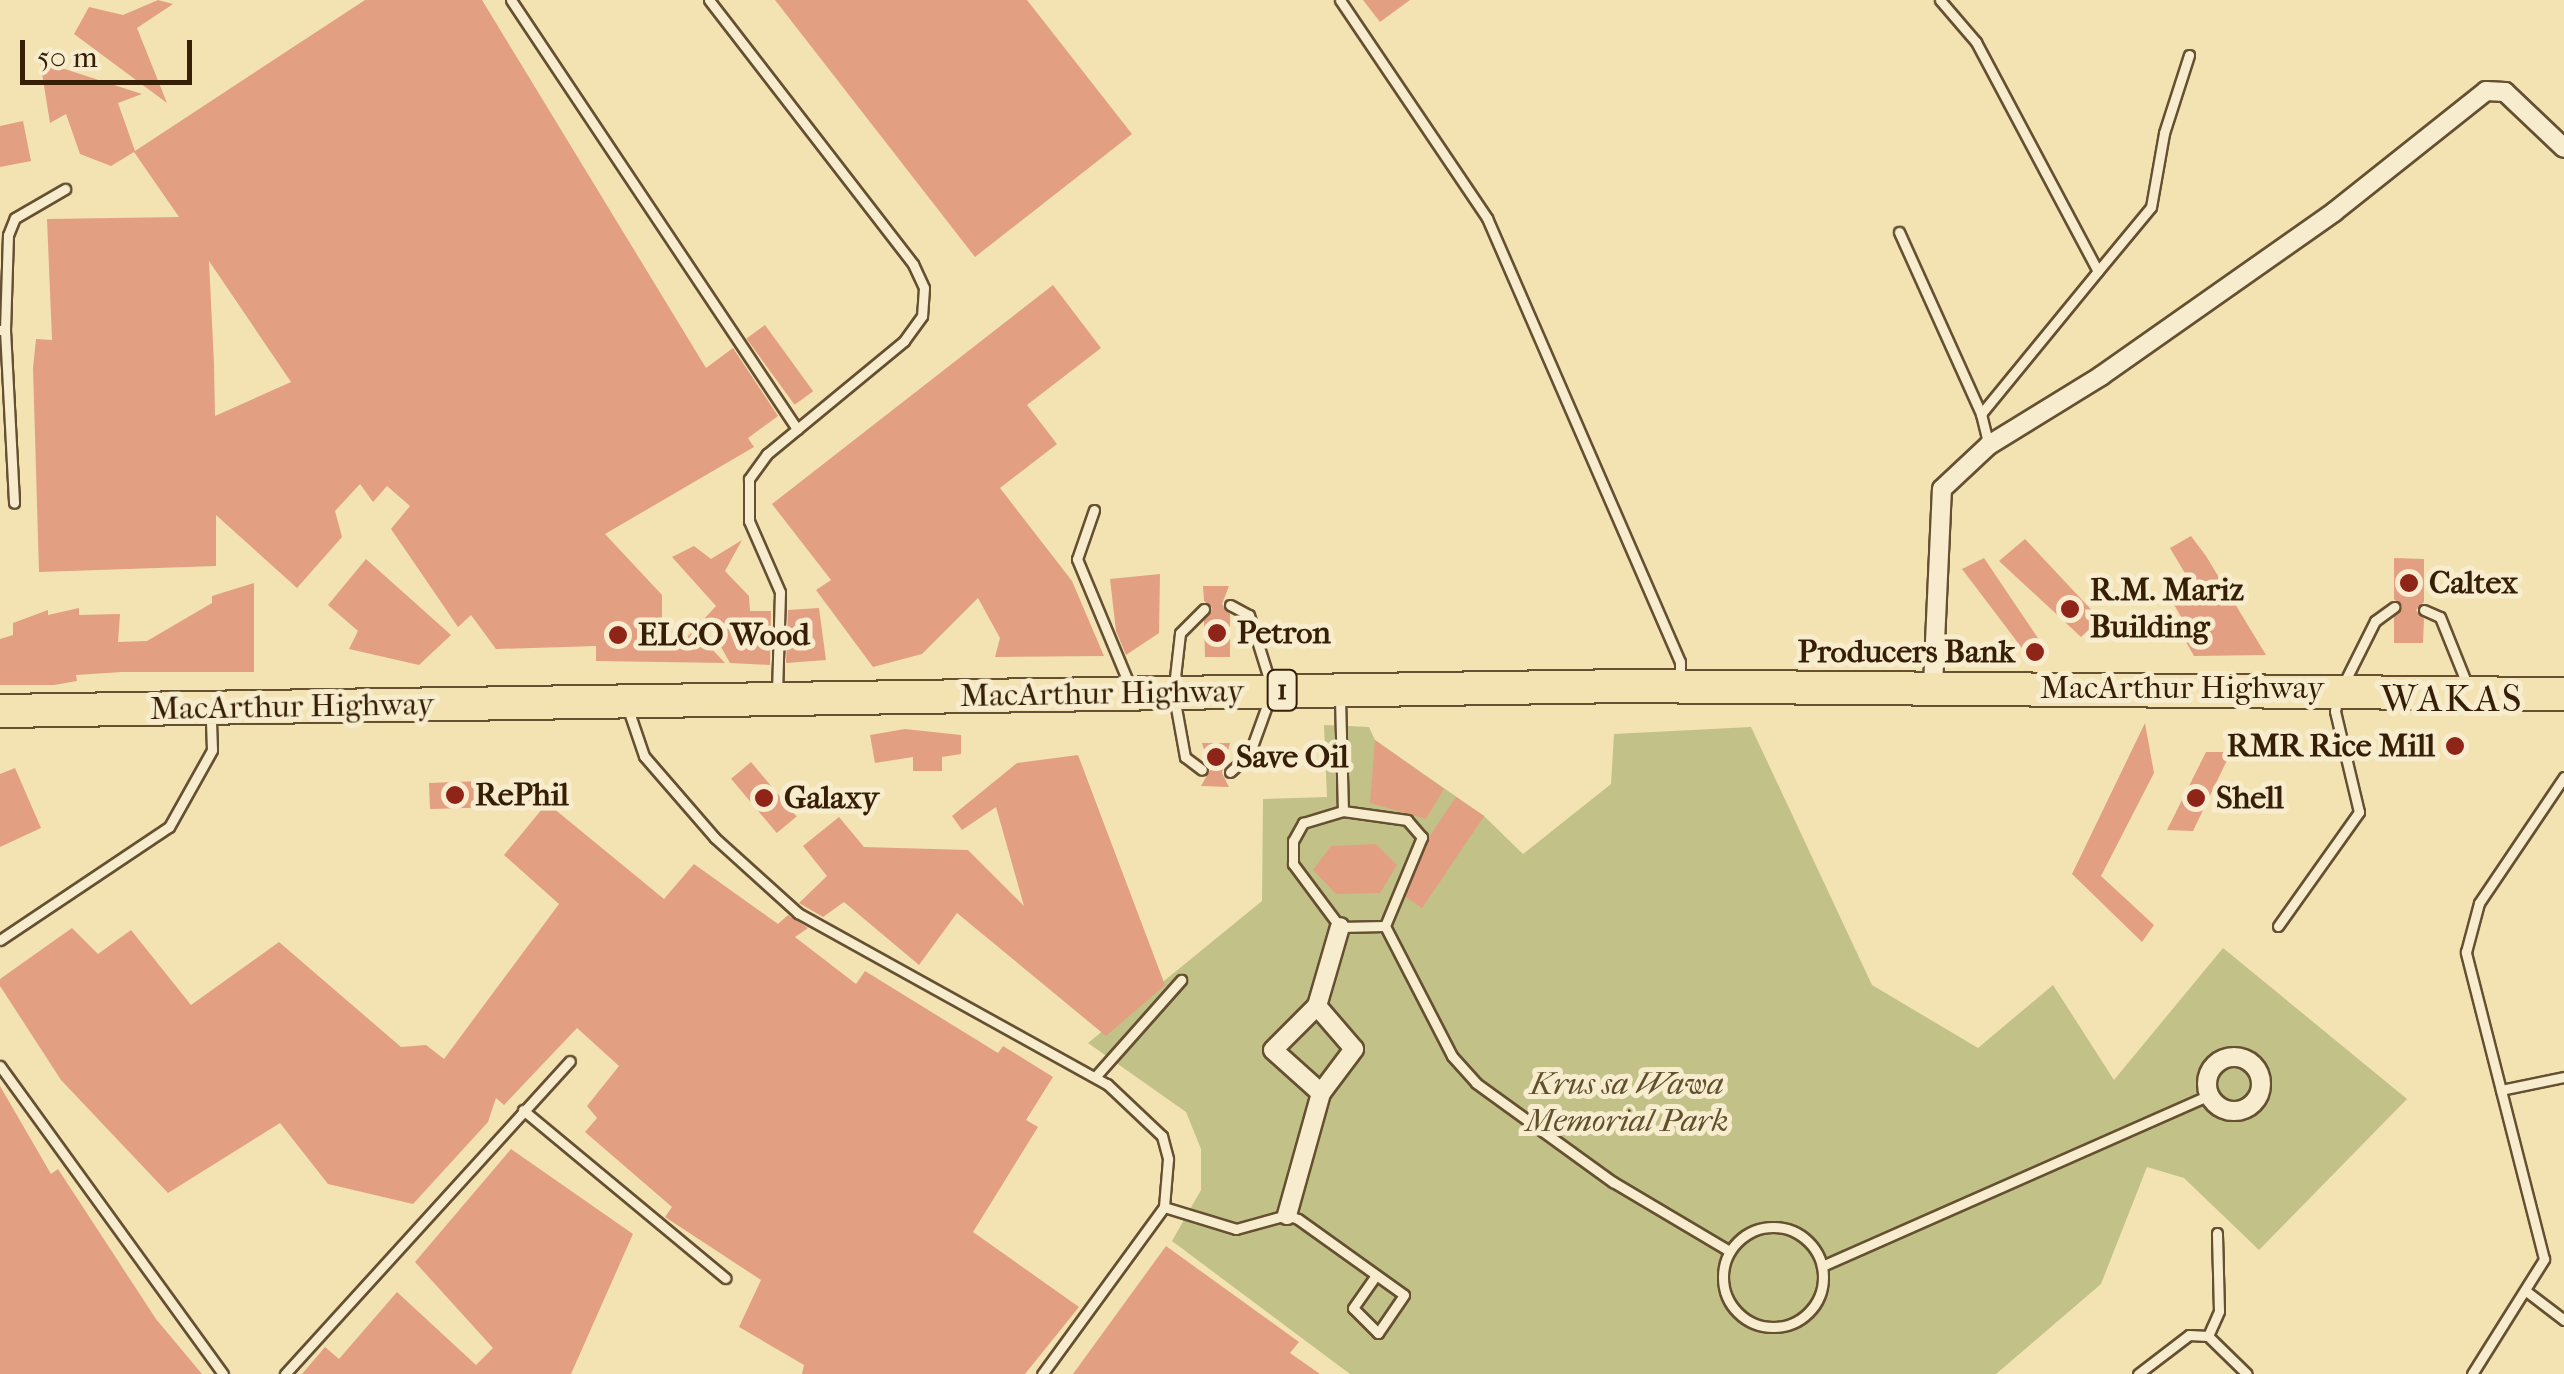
<!DOCTYPE html>
<style>
body{margin:0}
#map{position:relative;width:2564px;height:1374px;overflow:hidden;background:#f3e3b3;font-family:"IM FELL French Canon",serif}
div>[style]{position:absolute}
[style*='--x']{left:calc(var(--x)*1px);top:calc(var(--y)*1px);width:calc(var(--w)*1px);rotate:calc(var(--a)*1deg)}
.green>*{inset:0;background:#c2c188}
.building>*{inset:0;background:#e39f82;transform-origin:0 0}
.roads{filter:drop-shadow(2px 0 #655031) drop-shadow(-2px 0 #655031) drop-shadow(0 2px #655031) drop-shadow(0 -2px #655031)}
.lane>*{height:9px;margin:-4.5px;padding:0 4.5px;transform-origin:4.5px;border-radius:4.5px;background:#f7edce}
.lane>.ring{margin:-4.5px;padding:0;box-sizing:content-box;background:none;border:9px solid #f7edce;border-radius:50%}
.street>*{height:18px;margin:-9px;padding:0 9px;transform-origin:9px;border-radius:9px;background:#f7edce}
.street>.ring{margin:-9px;padding:0;box-sizing:content-box;background:none;border:18px solid #f7edce;border-radius:50%}
.highway>*{height:32px;margin:-16px;padding:0 16px;transform-origin:16px;border-radius:16px;background:#f3e3b3}
.dots>*{width:28px;height:28px;translate:-50% -50%;box-sizing:border-box;border:5px solid #f7edce;border-radius:50%}
span{translate:-50% -50%;white-space:nowrap;text-align:center;line-height:1.15;-webkit-text-stroke:10px #f7edce;paint-order:stroke}
.shield-label span{padding:2px 8px;background:#f7edce;border:2px solid;border-radius:8px;-webkit-text-stroke-width:0}
.shield-label{font-size:30px;color:#361f06;font-weight:700}
.poi-label{font-size:32px;color:#361f06;font-weight:700}
.left{translate:0 -50%;text-align:left}
.right{translate:-100% -50%;text-align:right}
.street-label{font-size:32px;color:#361f06}
.park-label{font-size:32px;color:#60502d;font-style:italic}
.quarter-label{font-size:38px;color:#361f06;letter-spacing:2.5px}
.scale{position:absolute;left:20px;top:40px;width:172px;height:45px;box-sizing:border-box;border:5px solid #361f06;border-top:0;padding-left:12px;font-size:30px;line-height:35px;white-space:nowrap;color:#361f06;-webkit-text-stroke:8px #f7edce;paint-order:stroke}
</style>
<div id="map">
<div class="green">
<i style="clip-path:polygon(1324px 725px,1369px 727px,1375px 740px,1484px 816px,1523px 854px,1611px 784px,1614px 734px,1751px 727px,1872px 985px,1978px 1048px,2053px 985px,2114px 1080px,2223px 948px,2407px 1099px,2259px 1250px,2184px 1178px,2147px 1167px,2101px 1284px,1996px 1374px,1350px 1374px,1172px 1241px,1201px 1190px,1201px 1149px,1186px 1112px,1088px 1043px,1262px 901px,1263px 799px,1327px 797px)"></i>
</div>
<div class="building">
<i style="clip-path:polygon(158px 0,173px 4px,137px 28px,167px 103px,74px 34px,89px 7px,123px 15px)"></i>
<i style="clip-path:polygon(evenodd,365px 0,482px 0,706px 368px,733px 348px,778px 416px,748px 438px,754px 447px,605px 534px,662px 595px,662px 637px,688px 636px,694px 630px,725px 663px,596px 661px,596px 646px,496px 649px,471px 615px,458px 627px,391px 529px,410px 506px,387px 486px,373px 502px,360px 484px,335px 511px,342px 537px,297px 588px,216px 515px,216px 566px,39px 572px,33px 368px,36px 339px,52px 340px,47px 219px,179px 217px,134px 152px,111px 166px,80px 154px,66px 114px,50px 123px,40px 61px,142px 94px,118px 103px,135px 151px,365px 0,209px 261px,291px 382px,215px 416px,214px 364px,209px 261px)"></i>
<i style="clip-path:polygon(775px 0,1027px 0,1132px 134px,975px 257px)"></i>
<i style="clip-path:polygon(1363px 0,1410px 0,1380px 22px)"></i>
<i style="clip-path:polygon(23px 121px,31px 161px,0 167px,0 126px)"></i>
<i style="clip-path:polygon(1053px 285px,1101px 348px,1027px 405px,1057px 444px,1000px 488px,1072px 581px,1104px 656px,995px 657px,1000px 638px,978px 598px,922px 654px,873px 667px,816px 590px,831px 580px,772px 504px)"></i>
<i style="left:765px;top:325px;width:82px;height:23px;rotate:54deg"></i>
<i style="clip-path:polygon(2191px 536px,2206px 556px,2266px 655px,2194px 656px,2174px 621px,2181px 617px,2167px 592px,2189px 580px,2170px 548px)"></i>
<i style="clip-path:polygon(2025px 539px,2100px 619px,2081px 637px,1999px 561px)"></i>
<i style="clip-path:polygon(742px 540px,725px 571px,749px 596px,750px 611px,771px 611px,770px 665px,730px 663px,705px 618px,716px 606px,672px 557px,694px 546px,711px 559px)"></i>
<i style="clip-path:polygon(1984px 558px,2048px 653px,2031px 660px,1962px 569px)"></i>
<i style="clip-path:polygon(2394px 558px,2424px 559px,2424px 602px,2416px 610px,2424px 619px,2423px 643px,2394px 643px,2394px 617px,2402px 607px,2394px 599px)"></i>
<i style="clip-path:polygon(366px 559px,451px 635px,419px 665px,349px 649px,358px 631px,328px 605px)"></i>
<i style="clip-path:polygon(1160px 574px,1159px 633px,1126px 655px,1116px 631px,1110px 579px)"></i>
<i style="clip-path:polygon(254px 583px,254px 672px,122px 672px,76px 675px,77px 681px,54px 685px,0 685px,0 639px,13px 635px,13px 623px,48px 610px,48px 615px,79px 608px,79px 615px,120px 614px,118px 642px,147px 641px,212px 603px,212px 596px)"></i>
<i style="clip-path:polygon(1203px 586px,1229px 586px,1222px 604px,1230px 614px,1230px 657px,1205px 657px,1204px 620px,1212px 608px,1204px 601px)"></i>
<i style="clip-path:polygon(819px 608px,826px 660px,786px 663px,788px 610px)"></i>
<i style="clip-path:polygon(2145px 723px,2154px 773px,2101px 876px,2154px 925px,2142px 942px,2072px 874px)"></i>
<i style="clip-path:polygon(905px 729px,961px 735px,961px 754px,942px 757px,942px 771px,913px 771px,913px 757px,875px 763px,870px 735px)"></i>
<i style="clip-path:polygon(1375px 740px,1444px 789px,1426px 819px,1370px 803px)"></i>
<i style="clip-path:polygon(1202px 743px,1230px 743px,1222px 773px,1229px 787px,1201px 786px,1210px 770px)"></i>
<i style="clip-path:polygon(2206px 752px,2231px 752px,2193px 831px,2167px 830px)"></i>
<i style="clip-path:polygon(1078px 755px,1165px 985px,1106px 1036px,957px 913px,919px 965px,844px 902px,823px 917px,799px 903px,827px 876px,803px 846px,839px 817px,864px 847px,968px 850px,1024px 906px,996px 807px,962px 830px,952px 816px,1017px 763px)"></i>
<i style="left:751px;top:762px;width:71px;height:26px;rotate:50deg"></i>
<i style="clip-path:polygon(15px 768px,41px 828px,0 847px,0 774px)"></i>
<i style="clip-path:polygon(480px 781px,541px 802px,541px 806px,430px 809px,429px 783px)"></i>
<i style="left:1456px;top:797px;width:34px;height:111px;rotate:34deg"></i>
<i style="clip-path:polygon(547px 803px,664px 899px,694px 864px,778px 924px,788px 915px,808px 928px,795px 937px,856px 984px,865px 971px,998px 1053px,1003px 1046px,1053px 1077px,1026px 1120px,1038px 1127px,973px 1232px,1079px 1307px,1025px 1374px,802px 1374px,804px 1365px,739px 1327px,761px 1280px,665px 1217px,672px 1207px,585px 1132px,597px 1118px,587px 1106px,619px 1066px,577px 1028px,504px 1105px,496px 1098px,488px 1122px,413px 1204px,328px 1184px,280px 1123px,168px 1193px,61px 1080px,0 986px,0 979px,72px 928px,98px 954px,131px 930px,191px 1005px,279px 942px,401px 1047px,426px 1045px,444px 1059px,559px 904px,504px 855px)"></i>
<i style="clip-path:polygon(1376px 844px,1397px 865px,1380px 893px,1336px 894px,1313px 870px,1331px 846px)"></i>
<i style="clip-path:polygon(0 1086px,51px 1174px,58px 1169px,156px 1319px,202px 1374px,0 1374px)"></i>
<i style="clip-path:polygon(511px 1149px,633px 1234px,571px 1374px,302px 1374px,325px 1347px,339px 1359px,397px 1292px,476px 1365px,493px 1348px,415px 1262px)"></i>
<i style="clip-path:polygon(1166px 1246px,1299px 1342px,1290px 1353px,1320px 1374px,1073px 1374px)"></i>
</div>
<div class="roads">
<div class="lane">
<i style="--x:511;--y:0;--w:516;--a:56.31"></i>
<i style="--x:709;--y:0;--w:334;--a:52.3"></i>
<i style="--x:913;--y:264;--w:26;--a:65"></i>
<i style="--x:924;--y:288;--w:28;--a:94"></i>
<i style="--x:922;--y:316;--w:31;--a:126"></i>
<i style="--x:904;--y:341;--w:178;--a:140.5"></i>
<i style="--x:767;--y:454;--w:31;--a:126"></i>
<i style="--x:749;--y:479;--w:42;--a:90"></i>
<i style="--x:749;--y:521;--w:77;--a:66.4"></i>
<i style="--x:780;--y:592;--w:99;--a:91.7"></i>
<i style="--x:1340;--y:0;--w:263;--a:56"></i>
<i style="--x:1487;--y:218;--w:484;--a:66.5"></i>
<i style="--x:1680;--y:662;--w:16;--a:90"></i>
<i style="--x:1940;--y:0;--w:55;--a:49.4"></i>
<i style="--x:1976;--y:42;--w:259;--a:62"></i>
<i style="--x:2098;--y:271;--w:185;--a:129.3"></i>
<i style="--x:1981;--y:414;--w:32;--a:76"></i>
<i style="--x:1899;--y:232;--w:200;--a:65.7"></i>
<i style="--x:2098;--y:271;--w:83;--a:-50.4"></i>
<i style="--x:2151;--y:207;--w:75;--a:-80"></i>
<i style="--x:2164;--y:133;--w:82;--a:-72.2"></i>
<i style="--x:0;--y:330;--w:5;--a:0"></i>
<i style="--x:5;--y:330;--w:173;--a:87"></i>
<i style="--x:5;--y:330;--w:95;--a:-88.2"></i>
<i style="--x:8;--y:235;--w:18;--a:-68"></i>
<i style="--x:15;--y:218;--w:58;--a:-30.1"></i>
<i style="--x:1094;--y:510;--w:52;--a:109.1"></i>
<i style="--x:1077;--y:559;--w:141;--a:67.4"></i>
<i style="--x:1230;--y:605;--w:21;--a:28"></i>
<i style="--x:1249;--y:615;--w:70;--a:72.6"></i>
<i style="--x:2424;--y:610;--w:17;--a:24"></i>
<i style="--x:2440;--y:617;--w:72;--a:68.1"></i>
<i style="--x:2344;--y:683;--w:69;--a:-63.4"></i>
<i style="--x:2375;--y:621;--w:24;--a:-36"></i>
<i style="--x:1174;--y:686;--w:53;--a:-83.5"></i>
<i style="--x:1180;--y:633;--w:34;--a:-45"></i>
<i style="--x:1340;--y:698;--w:113;--a:88.5"></i>
<i style="--x:1175;--y:702;--w:56;--a:79.7"></i>
<i style="--x:1185;--y:757;--w:21;--a:37"></i>
<i style="--x:627;--y:706;--w:53;--a:71.2"></i>
<i style="--x:644;--y:756;--w:108;--a:49.1"></i>
<i style="--x:715;--y:838;--w:112;--a:42.1"></i>
<i style="--x:798;--y:913;--w:353;--a:29"></i>
<i style="--x:1107;--y:1084;--w:76;--a:43.4"></i>
<i style="--x:1162;--y:1136;--w:24;--a:75"></i>
<i style="--x:1168;--y:1159;--w:48;--a:94.8"></i>
<i style="--x:1164;--y:1207;--w:207;--a:126.1"></i>
<i style="--x:1230;--y:772;--w:25;--a:-42"></i>
<i style="--x:1249;--y:755;--w:62;--a:-70.1"></i>
<i style="--x:1343;--y:811;--w:65;--a:8"></i>
<i style="--x:1407;--y:820;--w:23;--a:49"></i>
<i style="--x:1422;--y:837;--w:96;--a:112.6"></i>
<i style="--x:1385;--y:926;--w:45;--a:178.7"></i>
<i style="--x:1340;--y:927;--w:79;--a:-126.7"></i>
<i style="--x:1293;--y:864;--w:23;--a:-90"></i>
<i style="--x:1293;--y:841;--w:21;--a:-61"></i>
<i style="--x:1303;--y:823;--w:42;--a:-16.7"></i>
<i style="--x:1385;--y:926;--w:146;--a:62.7"></i>
<i style="--x:1452;--y:1056;--w:36;--a:48"></i>
<i style="--x:1476;--y:1083;--w:169;--a:35.9"></i>
<i style="--x:1613;--y:1182;--w:135;--a:30.7"></i>
<i style="--x:2278;--y:926;--w:140;--a:-54.6"></i>
<i style="--x:2359;--y:812;--w:104;--a:-103.4"></i>
<i style="--x:2335;--y:711;--w:14;--a:-78"></i>
<i style="--x:0;--y:940;--w:203;--a:-33.8"></i>
<i style="--x:169;--y:827;--w:88;--a:-60.8"></i>
<i style="--x:212;--y:750;--w:35;--a:-92"></i>
<i style="--x:0;--y:1066;--w:380;--a:54.1"></i>
<i style="--x:1095;--y:1077;--w:130;--a:-48.4"></i>
<i style="--x:2501;--y:1090;--w:64;--a:-11.7"></i>
<i style="--x:523;--y:1110;--w:263;--a:39.7"></i>
<i style="--x:1164;--y:1207;--w:75;--a:17"></i>
<i style="--x:1236;--y:1229;--w:53;--a:-15.4"></i>
<i style="--x:1287;--y:1215;--w:12;--a:20"></i>
<i style="--x:1298;--y:1219;--w:130;--a:35.6"></i>
<i style="--x:1404;--y:1295;--w:46;--a:124.4"></i>
<i style="--x:1378;--y:1333;--w:35;--a:-135"></i>
<i style="--x:1353;--y:1308;--w:39;--a:-55"></i>
<i class="ring" style="left:1723px;top:1227px;width:91px;height:91px"></i>
<i style="--x:1822;--y:1266;--w:423;--a:-23.8"></i>
<i style="--x:2526;--y:1291;--w:48;--a:37.3"></i>
<i style="--x:2208;--y:1336;--w:27;--a:-66"></i>
<i style="--x:2219;--y:1311;--w:78;--a:-91.5"></i>
<i style="--x:285;--y:1374;--w:423;--a:-47.7"></i>
<i style="--x:2138;--y:1374;--w:64;--a:-37.4"></i>
<i style="--x:2189;--y:1335;--w:19;--a:3"></i>
<i style="--x:2208;--y:1336;--w:54;--a:44.3"></i>
<i style="--x:2472;--y:1374;--w:136;--a:-57.9"></i>
<i style="--x:2544;--y:1259;--w:317;--a:-104.3"></i>
<i style="--x:2466;--y:952;--w:51;--a:-75.1"></i>
<i style="--x:2479;--y:903;--w:152;--a:-56"></i>
</div>
<div class="street">
<i style="--x:1933;--y:686;--w:197;--a:-87.4"></i>
<i style="--x:1942;--y:489;--w:64;--a:-43.1"></i>
<i style="--x:1989;--y:445;--w:132;--a:-31.6"></i>
<i style="--x:2101;--y:376;--w:285;--a:-35.1"></i>
<i style="--x:2334;--y:212;--w:194;--a:-38.5"></i>
<i style="--x:2486;--y:91;--w:19;--a:3"></i>
<i style="--x:2505;--y:92;--w:81;--a:43.5"></i>
<i class="ring" style="left:2207px;top:1057px;width:36px;height:36px"></i>
<i style="--x:1321;--y:1093;--w:64;--a:-138.1"></i>
<i style="--x:1273;--y:1050;--w:62;--a:-45"></i>
<i style="--x:1317;--y:1006;--w:82;--a:-73.8"></i>
<i style="--x:1287;--y:1215;--w:127;--a:-74.4"></i>
<i style="--x:1321;--y:1093;--w:55;--a:-53.1"></i>
<i style="--x:1354;--y:1049;--w:57;--a:-130.7"></i>
</div>
<div class="highway">
<i style="--x:0;--y:711;--w:1620;--a:-0.88"></i>
<i style="--x:1620;--y:686;--w:944;--a:0.49"></i>
</div>
</div>
<div class="dots">
<i style="left:2409px;top:583px;background:#8f2418"></i>
<i style="left:2070px;top:609px;background:#8f2418"></i>
<i style="left:1217px;top:633px;background:#8f2418"></i>
<i style="left:618px;top:635px;background:#8f2418"></i>
<i style="left:2035px;top:652px;background:#8f2418"></i>
<i style="left:2455px;top:746px;background:#8f2418"></i>
<i style="left:1216px;top:757px;background:#8f2418"></i>
<i style="left:455px;top:795px;background:#8f2418"></i>
<i style="left:764px;top:798px;background:#8f2418"></i>
<i style="left:2196px;top:798px;background:#8f2418"></i>
</div>
<div class="shield-label">
<span style="left:1282px;top:690px">1</span>
</div>
<div class="poi-label">
<span class="left" style="left:2429px;top:583px">Caltex</span>
<span class="left" style="left:2090px;top:609px">R.M. Mariz<br>Building</span>
<span class="left" style="left:1237px;top:633px">Petron</span>
<span class="left" style="left:638px;top:635px">ELCO Wood</span>
<span class="right" style="left:2015px;top:652px">Producers Bank</span>
<span class="right" style="left:2435px;top:746px">RMR Rice Mill</span>
<span class="left" style="left:1236px;top:757px">Save Oil</span>
<span class="left" style="left:475px;top:795px">RePhil</span>
<span class="left" style="left:784px;top:798px">Galaxy</span>
<span class="left" style="left:2216px;top:798px">Shell</span>
</div>
<div class="street-label">
<span style="left:2182px;top:688px">MacArthur Highway</span>
<span style="left:1102px;top:694px;rotate:-1deg">MacArthur Highway</span>
<span style="left:292px;top:707px;rotate:-1deg">MacArthur Highway</span>
</div>
<div class="park-label">
<span style="left:1627px;top:1103px">Krus sa Wawa<br>Memorial Park</span>
</div>
<div class="quarter-label">
<span style="left:2452px;top:699px">WAKAS</span>
</div>
<div class="scale">50 m</div>
</div>
